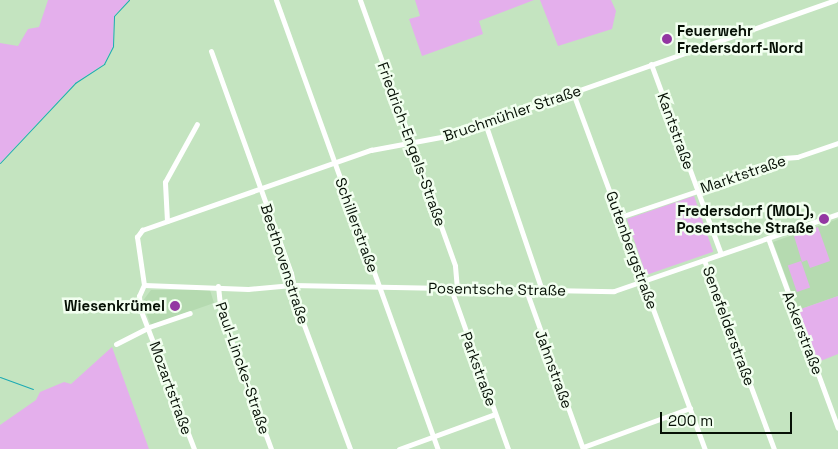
<!DOCTYPE html>
<meta charset="utf-8">
<style>
body{margin:0}
#map{position:relative;width:838px;height:449px;overflow:hidden;background:#c4e4c0;font-family:"Space Grotesk",sans-serif}
div>[style]{position:absolute}
[style*='--x']{left:calc(var(--x)*1px);top:calc(var(--y)*1px);width:calc(var(--w)*1px);rotate:calc(var(--a)*1deg)}
.built>*{inset:0;background:#b5dab0}
.green>*{inset:0;background:#e4afec;transform-origin:0 0}
.stream>*{height:1px;margin:-0.5px;padding:0 0.5px;transform-origin:0.5px;border-radius:0.5px;background:#1caab3}
.minor>*{height:5px;margin:-2.5px;padding:0 2.5px;transform-origin:2.5px;border-radius:2.5px;background:#fff}
.dots>*{width:14px;height:14px;translate:-50% -50%;box-sizing:border-box;border:2px solid #f2fff0;border-radius:50%}
span{translate:-50% -50%;white-space:nowrap;text-align:center;line-height:1.15;-webkit-text-stroke:5px #f2fff0;paint-order:stroke}
.poi-label{font-size:15px;color:#061005;font-weight:700}
.left{translate:0 -50%;text-align:left}
.right{translate:-100% -50%;text-align:right}
.street-label{font-size:15px;color:#061005}
.scale{position:absolute;left:660px;top:412px;width:132px;height:22px;box-sizing:border-box;border:2px solid #061005;border-top:0;padding-left:6px;font-size:15px;line-height:18px;white-space:nowrap;color:#061005;-webkit-text-stroke:4px #f2fff0;paint-order:stroke}
</style>
<div id="map">
<div class="built">
<i style="clip-path:polygon(838px 219px,838px 296px,798px 310px,773px 242px)"></i>
<i style="clip-path:polygon(151px 290px,210px 290px,214px 303px,151px 325px,142px 302px)"></i>
</div>
<div class="green">
<i style="clip-path:polygon(48px 0,129px 0,114px 16px,113px 46px,104px 64px,75px 83px,0 163px,0 43px,18px 46px,28px 29px,39px 27px)"></i>
<i style="clip-path:polygon(415px 0,534px 0,479px 21px,483px 34px,422px 56px,409px 19px,420px 16px)"></i>
<i style="clip-path:polygon(540px 0,611px 0,616px 11px,612px 29px,558px 46px)"></i>
<i style="left:694px;top:196px;width:59px;height:71px;rotate:71deg"></i>
<i style="clip-path:polygon(818px 227px,830px 261px,810px 268px,807px 260px,802px 262px,794px 236px)"></i>
<i style="left:801px;top:261px;width:28px;height:14px;rotate:71deg"></i>
<i style="clip-path:polygon(838px 296px,838px 354px,818px 362px,798px 310px)"></i>
<i style="clip-path:polygon(112px 347px,149px 449px,0 449px,0 425px,36px 400px,40px 392px,64px 382px,71px 384px)"></i>
</div>
<div class="stream">
<i style="--x:0;--y:163;--w:110;--a:-46.8"></i>
<i style="--x:75;--y:83;--w:35;--a:-33"></i>
<i style="--x:104;--y:64;--w:20;--a:-63"></i>
<i style="--x:113;--y:46;--w:30;--a:-88"></i>
<i style="--x:114;--y:16;--w:22;--a:-47"></i>
<i style="--x:0;--y:377;--w:35;--a:20"></i>
</div>
<div class="minor">
<i style="--x:276;--y:0;--w:477;--a:70.2"></i>
<i style="--x:360;--y:0;--w:282;--a:70.3"></i>
<i style="--x:455;--y:266;--w:23;--a:85"></i>
<i style="--x:211;--y:51;--w:236;--a:70.2"></i>
<i style="--x:291;--y:273;--w:37;--a:79"></i>
<i style="--x:298;--y:309;--w:149;--a:69.6"></i>
<i style="--x:651;--y:64;--w:202;--a:69.8"></i>
<i style="--x:573;--y:93;--w:380;--a:69.7"></i>
<i style="--x:485;--y:123;--w:176;--a:71.2"></i>
<i style="--x:620;--y:217;--w:141;--a:-18.6"></i>
<i style="--x:754;--y:172;--w:32;--a:-26"></i>
<i style="--x:783;--y:158;--w:14;--a:-4"></i>
<i style="--x:797;--y:157;--w:43;--a:-18.9"></i>
<i style="--x:167;--y:221;--w:39;--a:-93"></i>
<i style="--x:165;--y:182;--w:66;--a:-61.1"></i>
<i style="--x:768;--y:238;--w:202;--a:69.8"></i>
<i style="--x:704;--y:260;--w:202;--a:69.7"></i>
<i style="--x:144;--y:285;--w:104;--a:2.2"></i>
<i style="--x:248;--y:289;--w:44;--a:-5.2"></i>
<i style="--x:292;--y:285;--w:322;--a:1.1"></i>
<i style="--x:614;--y:291;--w:237;--a:-19"></i>
<i style="--x:218;--y:286;--w:27;--a:84"></i>
<i style="--x:221;--y:313;--w:145;--a:69.8"></i>
<i style="--x:451;--y:289;--w:170;--a:70.4"></i>
<i style="--x:526;--y:290;--w:169;--a:70.3"></i>
<i style="--x:116;--y:344;--w:37;--a:-27"></i>
<i style="--x:149;--y:327;--w:43;--a:-18.9"></i>
<i style="--x:583;--y:447;--w:114;--a:-20"></i>
<i style="--x:194;--y:449;--w:151;--a:-111"></i>
<i style="--x:140;--y:308;--w:12;--a:-95"></i>
<i style="--x:139;--y:296;--w:12;--a:-66"></i>
<i style="--x:144;--y:285;--w:49;--a:-98.3"></i>
<i style="--x:137;--y:237;--w:9;--a:-54"></i>
<i style="--x:142;--y:230;--w:243;--a:-19.3"></i>
<i style="--x:371;--y:150;--w:82;--a:-10.5"></i>
<i style="--x:452;--y:135;--w:406;--a:-19.4"></i>
<i style="--x:399;--y:449;--w:102;--a:-20"></i>
</div>
<div class="dots">
<i style="left:667px;top:39px;background:#9337a2"></i>
<i style="left:824px;top:219px;background:#9337a2"></i>
<i style="left:175px;top:306px;background:#9337a2"></i>
</div>
<div class="poi-label">
<span class="left" style="left:677px;top:39px">Feuerwehr<br>Fredersdorf-Nord</span>
<span class="right" style="left:814px;top:219px">Fredersdorf (MOL),<br>Posentsche Straße</span>
<span class="right" style="left:165px;top:306px">Wiesenkrümel</span>
</div>
<div class="street-label">
<span style="left:512px;top:113px;rotate:-19deg">Bruchmühler Straße</span>
<span style="left:676px;top:131px;rotate:70deg">Kantstraße</span>
<span style="left:412px;top:144px;rotate:70deg">Friedrich-Engels-Straße</span>
<span style="left:743px;top:174px;rotate:-19deg">Marktstraße</span>
<span style="left:357px;top:225px;rotate:70deg">Schillerstraße</span>
<span style="left:632px;top:250px;rotate:70deg">Gutenbergstraße</span>
<span style="left:285px;top:264px;rotate:72deg">Beethovenstraße</span>
<span style="left:497px;top:289px;rotate:1deg">Posentsche Straße</span>
<span style="left:729px;top:326px;rotate:70deg">Senefelderstraße</span>
<span style="left:803px;top:333px;rotate:69deg">Ackerstraße</span>
<span style="left:243px;top:368px;rotate:71deg">Paul-Lincke-Straße</span>
<span style="left:479px;top:369px;rotate:70deg">Parkstraße</span>
<span style="left:554px;top:369px;rotate:70deg">Jahnstraße</span>
<span style="left:171px;top:388px;rotate:70deg">Mozartstraße</span>
</div>
<div class="scale">200 m</div>
</div>
